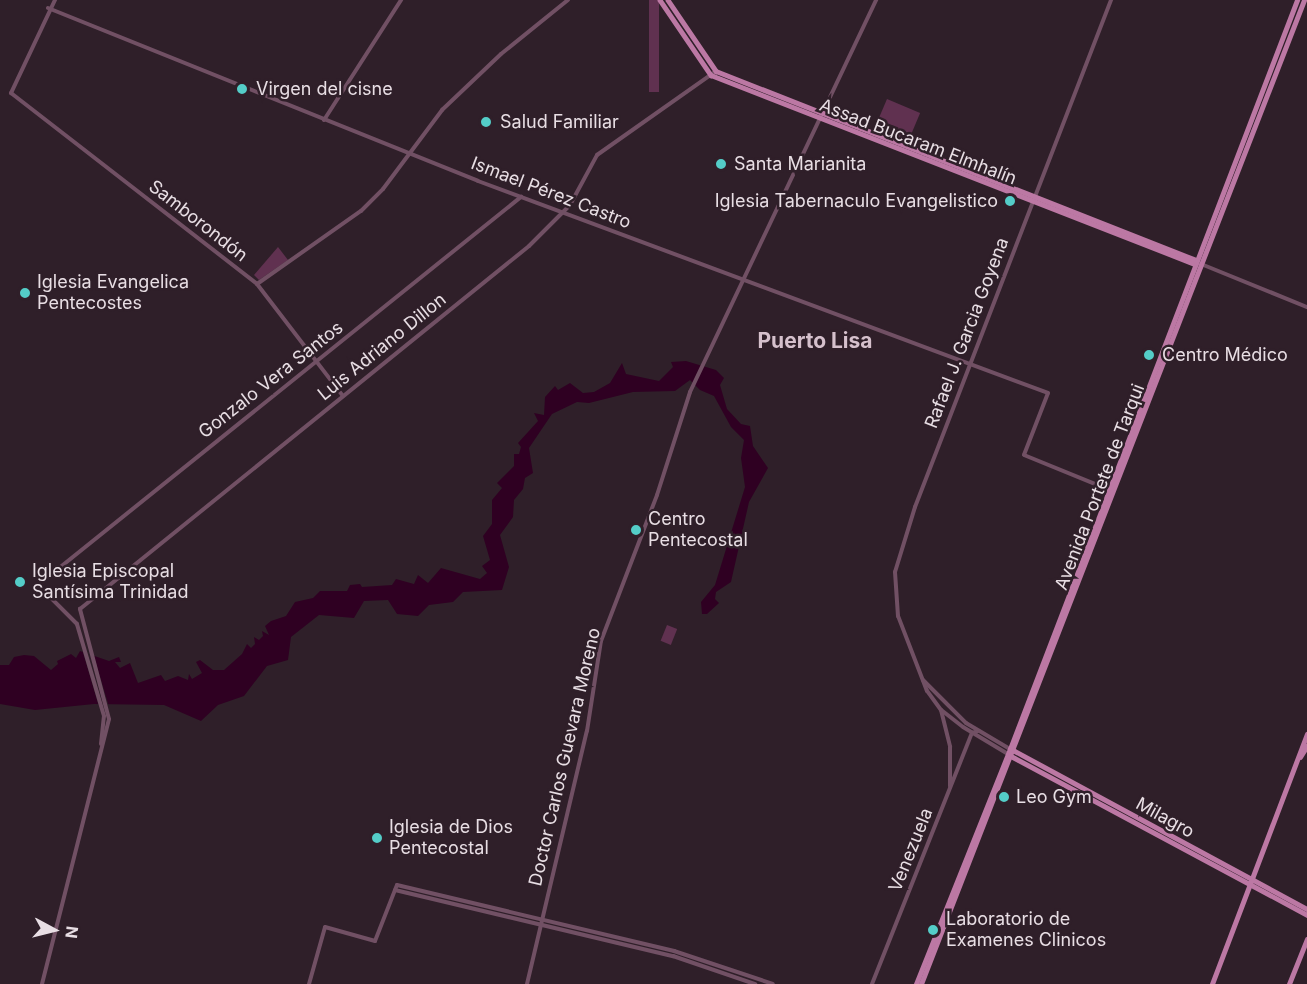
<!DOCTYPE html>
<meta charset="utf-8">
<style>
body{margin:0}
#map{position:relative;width:1307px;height:984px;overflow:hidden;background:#2f1f29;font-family:Inter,sans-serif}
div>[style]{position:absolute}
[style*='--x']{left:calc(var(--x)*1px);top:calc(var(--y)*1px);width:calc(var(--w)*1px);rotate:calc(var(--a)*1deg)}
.green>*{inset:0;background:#603150;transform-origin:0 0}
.water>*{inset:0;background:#2f0022}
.pier>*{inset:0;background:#2f1f29}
.minor>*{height:4px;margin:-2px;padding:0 2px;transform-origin:2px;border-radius:2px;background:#715064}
.major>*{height:4.5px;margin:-2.25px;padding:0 2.25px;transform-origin:2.25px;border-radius:2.25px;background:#bc78a4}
.dots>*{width:16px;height:16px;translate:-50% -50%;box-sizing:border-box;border:3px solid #2f1f29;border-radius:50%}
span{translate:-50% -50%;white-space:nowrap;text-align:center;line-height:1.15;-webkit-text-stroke:5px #2f1f29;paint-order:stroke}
.poi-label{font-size:18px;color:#e8dee4}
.left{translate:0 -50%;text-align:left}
.right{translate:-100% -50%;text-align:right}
.street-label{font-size:18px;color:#e8dee4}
.quarter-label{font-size:21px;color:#d5c0cc;font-weight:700}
.north{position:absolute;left:24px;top:900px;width:60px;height:60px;-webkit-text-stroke:4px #2f1f29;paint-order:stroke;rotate:97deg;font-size:16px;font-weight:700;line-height:24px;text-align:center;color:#e8dee4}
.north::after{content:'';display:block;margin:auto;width:21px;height:27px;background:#e8dee4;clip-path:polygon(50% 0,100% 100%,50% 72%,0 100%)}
</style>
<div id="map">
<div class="green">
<i style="left:649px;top:0;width:10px;height:92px"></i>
<i style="left:887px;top:99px;width:36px;height:37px;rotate:23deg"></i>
<i style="clip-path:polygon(278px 247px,288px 260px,259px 280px,254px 275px)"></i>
<i style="left:667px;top:625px;width:11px;height:17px;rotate:22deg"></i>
</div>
<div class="water">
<i style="clip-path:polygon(686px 361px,716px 370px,724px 378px,720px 385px,727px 409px,741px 424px,750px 426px,753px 446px,768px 468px,749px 502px,731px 582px,716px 592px,715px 599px,719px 603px,707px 614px,702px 614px,701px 602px,715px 585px,745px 487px,741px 458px,744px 440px,731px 427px,714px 396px,700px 390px,690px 380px,675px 391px,633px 392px,589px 403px,577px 402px,552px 414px,529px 448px,533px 473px,525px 478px,523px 489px,514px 500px,513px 517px,500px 535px,509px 567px,502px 590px,463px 592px,453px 602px,429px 605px,418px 616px,397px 614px,388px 600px,364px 601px,354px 618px,319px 615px,291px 637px,288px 660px,267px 666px,244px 696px,218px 705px,201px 721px,164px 705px,94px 704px,35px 710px,0 704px,0 665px,9px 665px,14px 657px,24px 655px,34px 656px,51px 670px,58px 664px,57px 661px,71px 654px,76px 658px,80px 651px,109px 661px,119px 657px,121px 662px,115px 662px,120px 668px,130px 663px,138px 683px,161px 675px,165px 681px,178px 676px,188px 680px,189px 674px,192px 679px,202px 673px,196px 662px,200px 660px,213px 670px,224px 670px,242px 654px,247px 644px,251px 648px,255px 644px,254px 637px,259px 640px,263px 636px,262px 631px,269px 635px,265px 626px,271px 621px,286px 616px,295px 602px,313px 598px,320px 591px,347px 591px,350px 585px,360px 584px,362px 587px,392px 585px,396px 579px,414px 584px,418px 575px,428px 583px,441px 568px,480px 579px,487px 573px,482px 566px,490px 560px,483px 536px,492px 524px,492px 500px,502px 488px,497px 483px,514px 466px,514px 454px,519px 454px,521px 447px,518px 443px,538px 421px,534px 413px,544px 415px,545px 397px,555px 386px,558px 390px,570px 383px,583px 393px,594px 392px,610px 383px,622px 363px,626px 374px,659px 381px,673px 367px,671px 362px)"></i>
</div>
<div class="pier">
<i style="clip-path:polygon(82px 649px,93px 653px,109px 707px,99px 707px)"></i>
</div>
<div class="minor">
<i style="--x:55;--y:0;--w:103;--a:115.3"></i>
<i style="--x:11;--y:93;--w:311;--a:37.8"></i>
<i style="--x:257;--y:284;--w:141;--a:52.5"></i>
<i style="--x:48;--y:8;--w:463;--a:21.9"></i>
<i style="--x:478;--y:181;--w:608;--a:20.4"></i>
<i style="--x:1048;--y:393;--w:66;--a:111.2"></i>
<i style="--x:1024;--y:455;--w:95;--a:22.2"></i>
<i style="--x:324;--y:120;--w:143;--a:-57.3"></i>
<i style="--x:1201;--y:264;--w:114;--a:22.1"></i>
<i style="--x:257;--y:284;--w:127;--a:-35.1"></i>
<i style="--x:361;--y:211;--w:31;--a:-45"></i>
<i style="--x:383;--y:189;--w:99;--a:-53.2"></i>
<i style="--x:442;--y:110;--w:81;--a:-43.5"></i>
<i style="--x:501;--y:54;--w:86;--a:-38.9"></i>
<i style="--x:923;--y:680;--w:61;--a:45"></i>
<i style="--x:966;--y:723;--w:51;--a:30.6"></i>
<i style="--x:941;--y:710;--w:38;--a:76"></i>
<i style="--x:950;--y:747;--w:39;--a:90"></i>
<i style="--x:101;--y:744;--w:28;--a:-84"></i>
<i style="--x:104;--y:716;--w:96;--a:-106.4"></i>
<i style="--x:77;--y:624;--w:55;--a:-135"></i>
<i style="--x:38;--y:585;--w:620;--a:-38.78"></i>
<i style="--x:1008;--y:754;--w:52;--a:-149"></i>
<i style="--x:963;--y:727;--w:28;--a:-142"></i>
<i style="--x:941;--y:710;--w:24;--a:-126"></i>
<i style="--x:927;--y:691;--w:80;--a:-111.1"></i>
<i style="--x:898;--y:616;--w:44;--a:-93.9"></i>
<i style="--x:895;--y:572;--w:68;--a:-72.9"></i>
<i style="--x:915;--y:507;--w:544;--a:-68.86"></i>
<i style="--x:395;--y:890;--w:286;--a:13.4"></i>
<i style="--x:673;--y:956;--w:87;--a:18.9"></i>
<i style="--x:42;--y:984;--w:273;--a:-75.8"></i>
<i style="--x:109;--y:719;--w:114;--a:-104.8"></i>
<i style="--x:80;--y:609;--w:577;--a:-38.95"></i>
<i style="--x:529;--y:246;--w:58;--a:-45"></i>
<i style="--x:570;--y:205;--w:57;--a:-61.6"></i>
<i style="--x:597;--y:155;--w:146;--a:-35.2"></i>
<i style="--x:309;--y:984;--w:59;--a:-74.3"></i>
<i style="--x:325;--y:927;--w:52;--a:15.6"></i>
<i style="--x:375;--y:941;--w:60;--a:-68.6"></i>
<i style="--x:397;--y:885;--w:285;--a:13.4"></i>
<i style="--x:674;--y:951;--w:104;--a:18.4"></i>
<i style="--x:527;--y:984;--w:260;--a:-76.7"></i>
<i style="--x:587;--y:731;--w:91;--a:-81.2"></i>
<i style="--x:601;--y:641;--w:156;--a:-69"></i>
<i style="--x:657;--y:495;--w:108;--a:-72.2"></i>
<i style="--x:690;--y:392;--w:434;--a:-64.6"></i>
<i style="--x:872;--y:984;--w:270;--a:-68.3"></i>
<i style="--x:972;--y:733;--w:6;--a:-18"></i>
</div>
<div class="major">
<i style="--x:660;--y:0;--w:91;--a:55.8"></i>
<i style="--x:711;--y:75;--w:520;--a:21.33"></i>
<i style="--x:668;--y:0;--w:86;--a:55.9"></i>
<i style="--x:716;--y:71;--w:516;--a:21.49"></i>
<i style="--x:1013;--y:750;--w:334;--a:28.4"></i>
<i style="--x:1011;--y:756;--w:336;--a:28.2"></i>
<i style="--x:1300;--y:757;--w:13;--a:-58"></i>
<i style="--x:916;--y:984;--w:253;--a:-68.2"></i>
<i style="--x:1010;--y:749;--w:802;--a:-69.03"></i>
<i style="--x:921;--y:984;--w:1056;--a:-68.73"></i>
<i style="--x:1212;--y:984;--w:267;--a:-69.2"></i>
<i style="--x:1289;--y:984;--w:48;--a:-68.2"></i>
</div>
<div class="dots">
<i style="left:242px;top:89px;background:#54cdc8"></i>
<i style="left:486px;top:122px;background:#54cdc8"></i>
<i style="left:721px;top:164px;background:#54cdc8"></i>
<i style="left:1010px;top:201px;background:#54cdc8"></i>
<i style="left:25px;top:293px;background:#54cdc8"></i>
<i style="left:1149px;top:355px;background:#54cdc8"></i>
<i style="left:636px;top:530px;background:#54cdc8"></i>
<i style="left:20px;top:582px;background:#54cdc8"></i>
<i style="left:1004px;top:797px;background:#54cdc8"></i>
<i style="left:377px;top:838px;background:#54cdc8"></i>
<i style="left:933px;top:930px;background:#54cdc8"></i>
</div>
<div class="poi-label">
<span class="left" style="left:256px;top:89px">Virgen del cisne</span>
<span class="left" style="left:500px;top:122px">Salud Familiar</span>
<span class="left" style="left:734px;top:164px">Santa Marianita</span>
<span class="right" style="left:998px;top:201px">Iglesia Tabernaculo Evangelistico</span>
<span class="left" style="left:37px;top:293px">Iglesia Evangelica<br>Pentecostes</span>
<span class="left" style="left:1162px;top:355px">Centro Médico</span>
<span class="left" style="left:648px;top:530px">Centro<br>Pentecostal</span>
<span class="left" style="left:32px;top:582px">Iglesia Episcopal<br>Santísima Trinidad</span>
<span class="left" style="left:1016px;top:797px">Leo Gym</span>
<span class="left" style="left:389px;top:838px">Iglesia de Dios<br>Pentecostal</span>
<span class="left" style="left:946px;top:930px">Laboratorio de<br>Examenes Clinicos</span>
</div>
<div class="street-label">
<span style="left:918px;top:142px;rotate:21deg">Assad Bucaram Elmhalín</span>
<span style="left:551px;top:193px;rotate:21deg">Ismael Pérez Castro</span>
<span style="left:198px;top:221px;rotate:38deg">Samborondón</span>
<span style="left:967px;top:333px;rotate:-69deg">Rafael J. Garcia Goyena</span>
<span style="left:382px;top:347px;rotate:-39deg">Luis Adriano Dillon</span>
<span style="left:271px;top:380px;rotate:-38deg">Gonzalo Vera Santos</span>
<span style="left:1100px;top:487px;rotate:-69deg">Avenida Portete de Tarqui</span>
<span style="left:565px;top:757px;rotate:-77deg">Doctor Carlos Guevara Moreno</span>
<span style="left:1165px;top:818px;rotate:29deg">Milagro</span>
<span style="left:911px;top:850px;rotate:-68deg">Venezuela</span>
</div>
<div class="quarter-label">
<span style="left:815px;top:341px">Puerto Lisa</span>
</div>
<div class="north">N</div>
</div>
